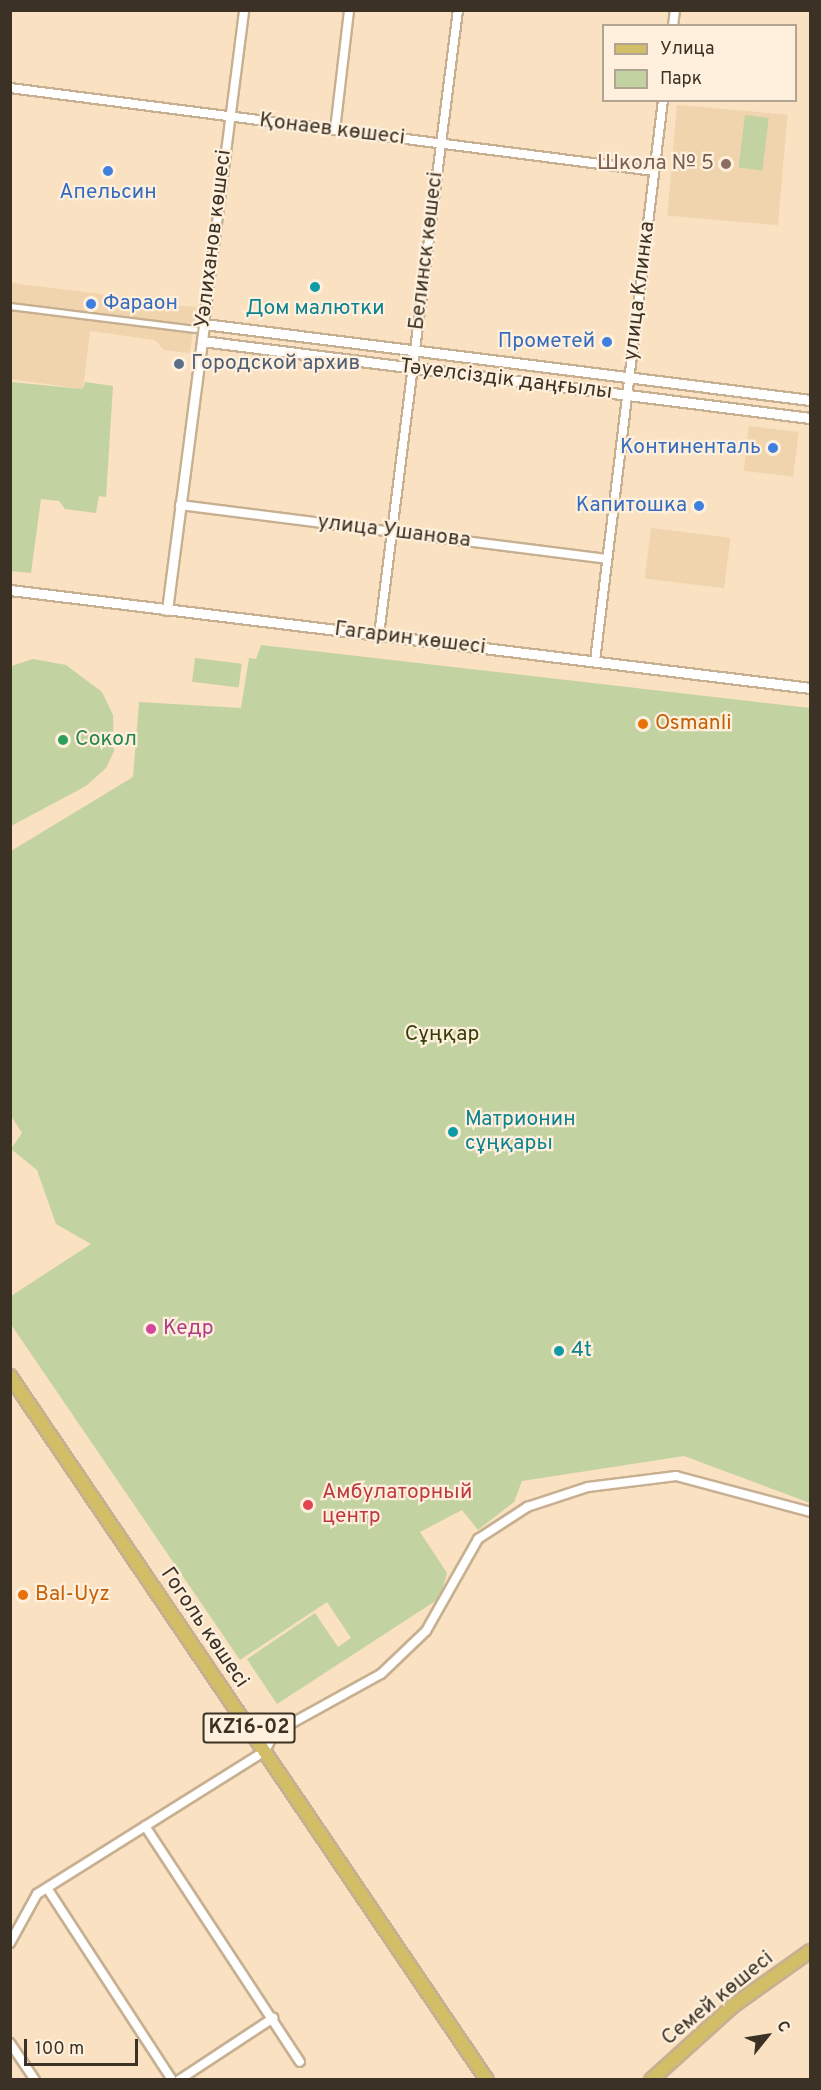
<!DOCTYPE html>
<meta charset="utf-8">
<style>
body{margin:0}
#map{position:relative;width:821px;height:2090px;overflow:hidden;background:#f9e1c1;font-family:Overpass,sans-serif}
div>[style]{position:absolute}
[style*='--x']{left:calc(var(--x)*1px);top:calc(var(--y)*1px);width:calc(var(--w)*1px);rotate:calc(var(--a)*1deg)}
.built>*{inset:0;background:#f0d4ad;transform-origin:0 0}
.green>*{inset:0;background:#c3d2a1;transform-origin:0 0}
.roads{filter:drop-shadow(2px 0 #c7b091) drop-shadow(-2px 0 #c7b091) drop-shadow(0 2px #c7b091) drop-shadow(0 -2px #c7b091)}
.pedestrian>*{height:5px;margin:-2.5px;padding:0 2.5px;transform-origin:2.5px;border-radius:2.5px;background:#fff}
.minor>*{height:8px;margin:-4px;padding:0 4px;transform-origin:4px;border-radius:4px;background:#fff}
.tertiary>*{height:9px;margin:-4.5px;padding:0 4.5px;transform-origin:4.5px;border-radius:4.5px;background:#fff}
.primary>*{height:12px;margin:-6px;padding:0 6px;transform-origin:6px;border-radius:6px;background:#d2be66}
.dots>*{width:16px;height:16px;translate:-50% -50%;box-sizing:border-box;border:3px solid #fff0dd;border-radius:50%}
span{translate:-50% -50%;white-space:nowrap;text-align:center;line-height:1.15;-webkit-text-stroke:4.5px #fff0dd;paint-order:stroke}
.shield-label span{padding:2px 4px;background:#fff0dd;border:2px solid;border-radius:4px;-webkit-text-stroke-width:0}
.shield-label{font-size:20px;color:#3b3225;font-weight:700}
.street-label{font-size:21px;color:#3b3225}
.education-label{font-size:21px;color:#785e54}
.right{translate:-100% -50%;text-align:right}
.shop-label{font-size:21px;color:#366cbe}
.left{translate:0 -50%;text-align:left}
.culture-label{font-size:21px;color:#0d838f}
.service-label{font-size:21px;color:#4e5e75}
.food-label{font-size:21px;color:#c56008}
.leisure-label{font-size:21px;color:#27864d}
.park-label{font-size:21px;color:#343f08}
.hotel-label{font-size:21px;color:#b23c85}
.health-label{font-size:21px;color:#be3a42}
.frame{position:absolute;inset:0;border:12px solid #3b3225;pointer-events:none}
.legend{position:absolute;left:602px;top:24px;width:195px;height:78px;box-sizing:border-box;background:#fff0dd;border:2px solid #b1a493;margin:0;padding:8px 10px;list-style:none;font-size:18px;color:#3b3225}
.legend li{display:flex;align-items:center;gap:12px;height:30px}
.legend b{width:30px;border:2px solid #b1a493}
.north{position:absolute;left:737px;top:2006px;width:60px;height:60px;-webkit-text-stroke:4px #fff0dd;paint-order:stroke;rotate:60deg;font-size:16px;font-weight:700;line-height:24px;text-align:center;color:#3b3225}
.north::after{content:'';display:block;margin:auto;width:21px;height:27px;background:#3b3225;clip-path:polygon(50% 0,100% 100%,50% 72%,0 100%)}
.scale{position:absolute;left:24px;top:2039px;width:114px;height:27px;box-sizing:border-box;border:3px solid #3b3225;border-top:0;padding-left:8px;font-size:18px;line-height:21px;white-space:nowrap;color:#3b3225;-webkit-text-stroke:4px #fff0dd;paint-order:stroke}
</style>
<div id="map">
<div class="built">
<i style="left:677px;top:105px;width:111px;height:111px;rotate:5deg"></i>
<i style="clip-path:polygon(11px 283px,101px 294px,114px 300px,196px 307px,190px 353px,164px 350px,155px 340px,90px 331px,83px 389px,11px 379px)"></i>
<i style="left:749px;top:426px;width:50px;height:45px;rotate:7deg"></i>
<i style="left:651px;top:528px;width:80px;height:51px;rotate:7deg"></i>
</div>
<div class="green">
<i style="left:745px;top:115px;width:24px;height:53px;rotate:7deg"></i>
<i style="clip-path:polygon(11px 382px,83px 389px,85px 382px,113px 386px,106px 497px,99px 496px,96px 513px,65px 509px,59px 501px,41px 499px,31px 573px,11px 571px)"></i>
<i style="clip-path:polygon(261px 645px,810px 708px,810px 1503px,684px 1456px,522px 1481px,514px 1502px,478px 1530px,462px 1510px,420px 1532px,447px 1573px,440px 1598px,277px 1704px,247px 1659px,315px 1613px,338px 1647px,351px 1638px,327px 1602px,240px 1660px,10px 1323px,11px 1296px,91px 1244px,56px 1224px,37px 1170px,11px 1149px,22px 1133px,10px 1114px,11px 851px,133px 777px,139px 702px,241px 708px,249px 658px,256px 659px)"></i>
<i style="left:195px;top:658px;width:47px;height:24px;rotate:7deg"></i>
<i style="clip-path:polygon(33px 659px,66px 665px,102px 692px,113px 715px,114px 751px,106px 768px,86px 786px,11px 826px,11px 666px)"></i>
</div>
<div class="roads">
<div class="pedestrian">
<i style="--x:10;--y:306;--w:186;--a:7.1"></i>
</div>
<div class="minor">
<i style="--x:673;--y:26;--w:16;--a:-83"></i>
<i style="--x:10;--y:88;--w:649;--a:7.34"></i>
<i style="--x:335;--y:130;--w:121;--a:-83.3"></i>
<i style="--x:204;--y:324;--w:317;--a:-82.7"></i>
<i style="--x:180;--y:505;--w:430;--a:7.2"></i>
<i style="--x:379;--y:635;--w:630;--a:-82.8"></i>
<i style="--x:595;--y:661;--w:565;--a:-83.09"></i>
<i style="--x:145;--y:1826;--w:282;--a:56.7"></i>
<i style="--x:47;--y:1888;--w:229;--a:56.9"></i>
<i style="--x:10;--y:1943;--w:56;--a:-61.1"></i>
<i style="--x:37;--y:1894;--w:269;--a:-32.1"></i>
<i style="--x:265;--y:1751;--w:20;--a:-63"></i>
<i style="--x:274;--y:1733;--w:122;--a:-28.9"></i>
<i style="--x:381;--y:1674;--w:62;--a:-43.7"></i>
<i style="--x:426;--y:1631;--w:106;--a:-60.5"></i>
<i style="--x:478;--y:1539;--w:59;--a:-33.1"></i>
<i style="--x:527;--y:1507;--w:64;--a:-18.2"></i>
<i style="--x:588;--y:1487;--w:89;--a:-7.1"></i>
<i style="--x:676;--y:1476;--w:139;--a:15"></i>
<i style="--x:10;--y:2043;--w:45;--a:56"></i>
<i style="--x:179;--y:2080;--w:113;--a:-33.4"></i>
</div>
<div class="tertiary">
<i style="--x:202;--y:341;--w:613;--a:7.22"></i>
<i style="--x:10;--y:590;--w:806;--a:6.98"></i>
<i style="--x:167;--y:610;--w:288;--a:-82.6"></i>
<i style="--x:204;--y:324;--w:611;--a:7.15"></i>
</div>
<div class="primary">
<i style="--x:10;--y:1376;--w:850;--a:55.88"></i>
<i style="--x:651;--y:2080;--w:110;--a:-42.1"></i>
<i style="--x:733;--y:2006;--w:95;--a:-35.5"></i>
</div>
</div>
<div class="dots">
<i style="left:726px;top:164px;background:#8d6e63"></i>
<i style="left:108px;top:171px;background:#3f7fe0"></i>
<i style="left:315px;top:287px;background:#0f9aa8"></i>
<i style="left:91px;top:304px;background:#3f7fe0"></i>
<i style="left:607px;top:342px;background:#3f7fe0"></i>
<i style="left:179px;top:364px;background:#5c6f8a"></i>
<i style="left:773px;top:448px;background:#3f7fe0"></i>
<i style="left:699px;top:506px;background:#3f7fe0"></i>
<i style="left:643px;top:724px;background:#e8710a"></i>
<i style="left:63px;top:740px;background:#2e9e5b"></i>
<i style="left:453px;top:1132px;background:#0f9aa8"></i>
<i style="left:151px;top:1329px;background:#d1479c"></i>
<i style="left:559px;top:1351px;background:#0f9aa8"></i>
<i style="left:308px;top:1505px;background:#e0444e"></i>
<i style="left:23px;top:1595px;background:#e8710a"></i>
</div>
<div class="shield-label">
<span style="left:249px;top:1728px">KZ16-02</span>
</div>
<div class="street-label">
<span style="left:332px;top:130px;rotate:7deg">Қонаев көшесі</span>
<span style="left:214px;top:239px;rotate:-83deg">Уәлиханов көшесі</span>
<span style="left:427px;top:251px;rotate:-83deg">Белинск көшесі</span>
<span style="left:640px;top:291px;rotate:-83deg">улица Клинка</span>
<span style="left:506px;top:380px;rotate:7deg">Тәуелсіздік даңғылы</span>
<span style="left:394px;top:532px;rotate:7deg">улица Ушанова</span>
<span style="left:410px;top:639px;rotate:7deg">Гагарин көшесі</span>
<span style="left:204px;top:1628px;rotate:56deg">Гоголь көшесі</span>
<span style="left:718px;top:1999px;rotate:-39deg">Семей көшесі</span>
</div>
<div class="education-label">
<span class="right" style="left:714px;top:164px">Школа № 5</span>
</div>
<div class="shop-label">
<span style="left:108px;top:193px">Апельсин</span>
<span class="left" style="left:103px;top:304px">Фараон</span>
<span class="right" style="left:595px;top:342px">Прометей</span>
<span class="right" style="left:761px;top:448px">Континенталь</span>
<span class="right" style="left:687px;top:506px">Капитошка</span>
</div>
<div class="culture-label">
<span style="left:315px;top:309px">Дом малютки</span>
<span class="left" style="left:465px;top:1132px">Матрионин<br>сұңқары</span>
<span class="left" style="left:571px;top:1351px">4t</span>
</div>
<div class="service-label">
<span class="left" style="left:191px;top:364px">Городской архив</span>
</div>
<div class="food-label">
<span class="left" style="left:655px;top:724px">Osmanli</span>
<span class="left" style="left:35px;top:1595px">Bal-Uyz</span>
</div>
<div class="leisure-label">
<span class="left" style="left:75px;top:740px">Сокол</span>
</div>
<div class="park-label">
<span style="left:442px;top:1035px">Сұңқар</span>
</div>
<div class="hotel-label">
<span class="left" style="left:163px;top:1329px">Кедр</span>
</div>
<div class="health-label">
<span class="left" style="left:322px;top:1505px">Амбулаторный<br>центр</span>
</div>
<div class="frame"></div>
<ul class="legend">
<li><b style="height:8px;background:#d2be66"></b>Улица</li>
<li><b style="height:16px;background:#c3d2a1"></b>Парк</li>
</ul>
<div class="north">С</div>
<div class="scale">100 m</div>
</div>
